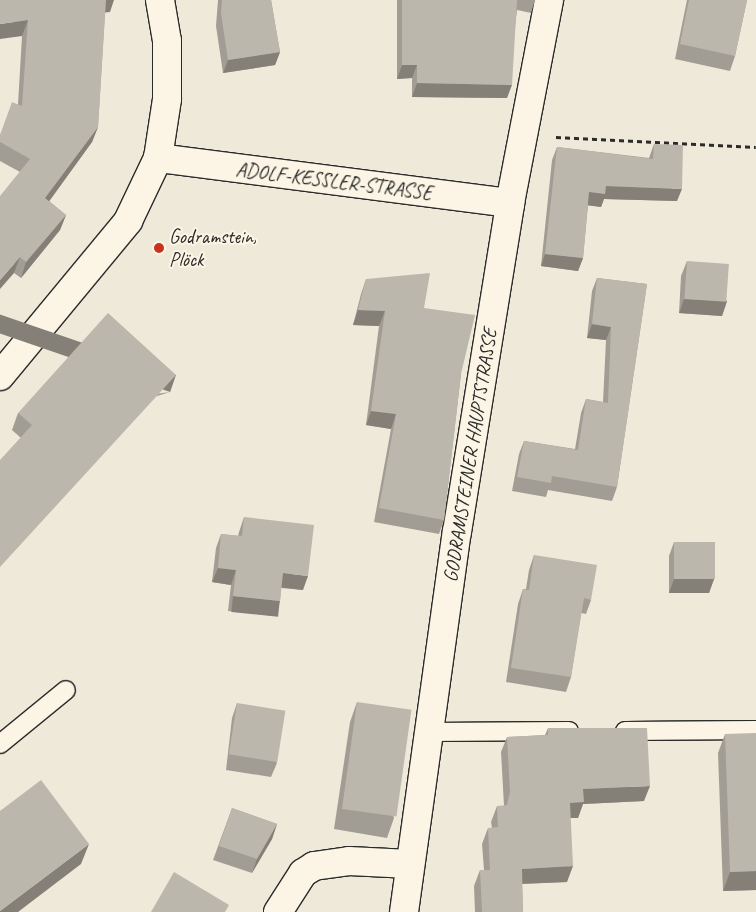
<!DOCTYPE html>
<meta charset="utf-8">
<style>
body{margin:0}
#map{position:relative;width:756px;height:912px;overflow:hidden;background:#efe9da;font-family:Caveat,sans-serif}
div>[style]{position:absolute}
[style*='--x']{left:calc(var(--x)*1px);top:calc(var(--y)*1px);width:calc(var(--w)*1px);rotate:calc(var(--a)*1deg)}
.path>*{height:3px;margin-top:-1.5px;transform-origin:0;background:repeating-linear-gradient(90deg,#2b2b2b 0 5px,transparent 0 9px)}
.roads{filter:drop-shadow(1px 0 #2b2b2b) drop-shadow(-1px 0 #2b2b2b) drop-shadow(0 1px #2b2b2b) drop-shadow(0 -1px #2b2b2b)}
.lane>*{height:18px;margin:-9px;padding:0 9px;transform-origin:9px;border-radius:9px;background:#fcf5e5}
.street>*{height:28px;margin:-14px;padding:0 14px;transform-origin:14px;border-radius:14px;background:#fcf5e5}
.secondary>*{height:28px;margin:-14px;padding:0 14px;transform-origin:14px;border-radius:14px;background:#fcf5e5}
.wall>*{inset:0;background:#a29d94}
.shaded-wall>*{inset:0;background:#848078;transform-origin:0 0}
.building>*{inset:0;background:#bcb7ac;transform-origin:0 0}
.dots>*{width:14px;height:14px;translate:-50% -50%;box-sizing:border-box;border:2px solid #fcf5e5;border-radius:50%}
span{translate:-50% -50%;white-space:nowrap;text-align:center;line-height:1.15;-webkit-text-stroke:4px #fcf5e5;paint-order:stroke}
.street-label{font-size:20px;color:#2b2b2b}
.poi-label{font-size:20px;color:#2b2b2b}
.left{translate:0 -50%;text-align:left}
</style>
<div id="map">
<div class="path">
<i style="--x:556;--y:137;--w:200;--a:2.9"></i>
</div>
<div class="roads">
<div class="lane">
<i style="--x:625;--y:731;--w:131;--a:-0.4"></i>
<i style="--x:429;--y:732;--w:140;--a:-0.4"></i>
<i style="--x:0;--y:744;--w:85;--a:-39.3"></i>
</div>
<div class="street">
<i style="--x:158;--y:158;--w:355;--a:7.3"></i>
<i style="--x:0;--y:376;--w:201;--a:-50.4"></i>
<i style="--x:128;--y:221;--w:70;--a:-64.5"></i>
<i style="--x:158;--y:158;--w:60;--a:-81.3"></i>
<i style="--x:167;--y:99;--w:58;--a:-90"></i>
<i style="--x:167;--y:41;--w:42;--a:-99.7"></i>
<i style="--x:278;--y:912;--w:46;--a:-57.3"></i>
<i style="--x:303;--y:873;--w:13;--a:-32"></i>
<i style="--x:314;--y:866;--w:35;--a:-8"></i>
<i style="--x:349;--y:861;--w:61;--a:2.8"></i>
</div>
<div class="secondary">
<i style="--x:404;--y:912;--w:384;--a:-82.1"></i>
<i style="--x:457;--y:532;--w:333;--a:-80.8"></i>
<i style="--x:510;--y:203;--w:207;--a:-79.1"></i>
</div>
</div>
<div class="wall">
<i style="clip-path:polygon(0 0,110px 12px,105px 12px,98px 127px,92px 142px,49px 201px,66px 215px,60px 230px,21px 278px,14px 273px,20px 172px,0 161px,0 135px,18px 104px,22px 36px)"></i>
<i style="clip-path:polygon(218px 0,271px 0,280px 52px,275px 65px,223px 73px,216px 26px)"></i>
<i style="clip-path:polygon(397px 0,535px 0,531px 13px,517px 10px,507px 98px,412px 97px,412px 78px,397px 79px)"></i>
<i style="clip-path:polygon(687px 0,747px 0,735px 56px,730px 71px,675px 59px)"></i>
<i style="clip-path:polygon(654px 144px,677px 201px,604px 199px,601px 207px,588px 205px,583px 258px,578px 271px,541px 266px,552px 160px,557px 147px,649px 158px)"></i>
<i style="clip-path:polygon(687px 261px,727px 301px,722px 316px,679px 313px,681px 276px)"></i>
<i style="clip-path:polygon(597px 278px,647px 284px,617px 487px,612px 501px,548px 490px,546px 497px,512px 491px,519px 454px,524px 441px,575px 449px,581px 413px,586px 399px,603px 402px,606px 340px,587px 338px,592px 291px)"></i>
<i style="clip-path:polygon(366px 279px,424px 308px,461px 374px,444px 520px,439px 534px,374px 522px,391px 429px,366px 425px,379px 326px,353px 325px,361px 294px)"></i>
<i style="clip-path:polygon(170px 392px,21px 438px,12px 430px,18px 413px)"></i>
<i style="clip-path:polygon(244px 517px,303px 590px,281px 588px,280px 601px,275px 616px,228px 611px,231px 585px,212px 582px,216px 548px,221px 534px,238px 536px,239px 532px)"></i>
<i style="clip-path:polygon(674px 542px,714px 579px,709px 593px,669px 593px,669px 556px)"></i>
<i style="clip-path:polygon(534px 555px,591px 600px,586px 614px,581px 613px,571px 677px,566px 692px,506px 682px,518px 604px,523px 589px,526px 589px,529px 570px)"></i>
<i style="clip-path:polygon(357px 702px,394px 818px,387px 838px,334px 829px,350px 722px)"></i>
<i style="clip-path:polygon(237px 703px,277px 763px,271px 777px,226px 770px,232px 718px)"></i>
<i style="clip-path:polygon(548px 728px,644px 801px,583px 804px,578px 818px,570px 818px,567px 882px,522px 884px,523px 912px,475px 912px,474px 886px,480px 870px,484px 870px,482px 844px,488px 828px,492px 828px,491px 822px,497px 806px,504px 806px,501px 752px,507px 737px,545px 735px)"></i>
<i style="clip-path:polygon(725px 734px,756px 890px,723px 891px,718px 753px)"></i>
<i style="clip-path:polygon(232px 808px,277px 824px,272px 839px,252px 873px,213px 860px)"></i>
</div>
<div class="shaded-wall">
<i style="clip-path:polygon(105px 0,114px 0,110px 12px,100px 13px)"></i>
<i style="clip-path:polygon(28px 20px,22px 36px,0 39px,0 24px)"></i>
<i style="clip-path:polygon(280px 52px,275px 65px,223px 73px,228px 60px)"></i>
<i style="clip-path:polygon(402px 65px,417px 65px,412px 78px,397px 79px)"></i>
<i style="clip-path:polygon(417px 83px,512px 85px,507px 98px,412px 97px)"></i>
<i style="clip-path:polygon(98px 127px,92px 142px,40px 214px,45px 198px)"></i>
<i style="clip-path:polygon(606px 186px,682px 189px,677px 201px,604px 199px,601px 207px,585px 205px,589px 192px)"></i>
<i style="clip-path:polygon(66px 215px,60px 230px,21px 278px,26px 262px)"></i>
<i style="clip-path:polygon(545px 254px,583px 258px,578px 271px,541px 266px)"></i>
<i style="clip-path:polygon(20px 257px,14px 273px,0 289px,0 280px)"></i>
<i style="clip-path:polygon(684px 299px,727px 301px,722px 316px,679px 313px)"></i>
<i style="clip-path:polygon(358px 310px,385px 311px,379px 326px,353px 325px)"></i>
<i style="clip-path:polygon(592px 324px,611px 327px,606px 340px,587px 338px)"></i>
<i style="left:176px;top:375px;width:18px;height:260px;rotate:109deg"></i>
<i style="clip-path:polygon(371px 411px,396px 414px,391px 429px,366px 425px)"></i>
<i style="clip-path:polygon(218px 568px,236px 570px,231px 585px,212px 582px)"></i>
<i style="clip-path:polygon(283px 573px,308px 576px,303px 590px,278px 587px)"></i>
<i style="clip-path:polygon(674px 579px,714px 579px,709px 593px,669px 593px)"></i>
<i style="left:233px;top:596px;width:47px;height:16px;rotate:6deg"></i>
<i style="clip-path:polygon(650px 786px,644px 801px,583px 804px,578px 818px,564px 818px,570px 803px,583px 789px)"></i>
<i style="clip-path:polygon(277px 824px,272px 839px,252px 873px,257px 859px)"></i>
<i style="clip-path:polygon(89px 844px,81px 864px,18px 912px,0 912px,0 911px)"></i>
<i style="clip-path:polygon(573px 866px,567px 882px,516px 884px,522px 869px)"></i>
<i style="clip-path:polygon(756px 871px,756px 890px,723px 891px,730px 872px)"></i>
</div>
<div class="building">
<i style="clip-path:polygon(0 0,106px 0,98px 127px,45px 198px,66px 215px,26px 262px,20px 257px,0 280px,0 196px,30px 159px,0 142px,0 135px,12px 102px,22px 106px,28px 20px,0 24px)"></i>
<i style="clip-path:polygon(222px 0,271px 0,280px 52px,228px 60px,221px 13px)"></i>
<i style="clip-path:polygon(402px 0,517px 0,512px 85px,417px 83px,417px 65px,402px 65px)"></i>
<i style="clip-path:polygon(689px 0,747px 0,735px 56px,680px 44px)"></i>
<i style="clip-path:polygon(654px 144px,683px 145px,682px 189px,606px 186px,605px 194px,589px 192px,583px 258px,545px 254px,557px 147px,653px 159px)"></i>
<i style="left:687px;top:261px;width:42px;height:38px;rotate:4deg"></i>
<i style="clip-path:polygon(430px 273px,424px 308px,475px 315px,461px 374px,444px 520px,379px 508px,396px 414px,371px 411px,385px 311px,358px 310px,366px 279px)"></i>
<i style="clip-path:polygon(597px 278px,647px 284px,617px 487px,552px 476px,551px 483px,517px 477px,524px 441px,578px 450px,586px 399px,608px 403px,611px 327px,592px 324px)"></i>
<i style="clip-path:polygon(108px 313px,176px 375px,0 567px,0 460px,32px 425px,18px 413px)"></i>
<i style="clip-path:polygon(244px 517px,314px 525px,308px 576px,283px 573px,280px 601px,233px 596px,236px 570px,218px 568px,221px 534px,242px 536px)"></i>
<i style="left:674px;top:542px;width:41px;height:37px"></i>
<i style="clip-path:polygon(534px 555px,597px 565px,591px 600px,584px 598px,571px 677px,511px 668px,523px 589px,529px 590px)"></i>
<i style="left:357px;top:702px;width:55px;height:108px;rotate:8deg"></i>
<i style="left:237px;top:703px;width:49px;height:52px;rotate:9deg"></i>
<i style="clip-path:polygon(548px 728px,647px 728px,650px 786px,583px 789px,584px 802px,570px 803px,573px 866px,522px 869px,523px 912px,482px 912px,480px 870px,490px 870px,488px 828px,498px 827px,497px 806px,507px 805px,510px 792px,507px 737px,548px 735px)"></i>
<i style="clip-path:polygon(756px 733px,756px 871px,730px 872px,725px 734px)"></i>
<i style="clip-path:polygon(41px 780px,89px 844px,0 911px,0 811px)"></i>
<i style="clip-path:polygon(232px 808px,277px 824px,257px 859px,219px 846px)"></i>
<i style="clip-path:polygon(174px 872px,229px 905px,225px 912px,151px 912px)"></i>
</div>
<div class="dots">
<i style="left:159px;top:248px;background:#c8321e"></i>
</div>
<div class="street-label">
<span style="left:334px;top:181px;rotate:7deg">ADOLF-KESSLER-STRASSE</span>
<span style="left:470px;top:455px;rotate:-81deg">GODRAMSTEINER HAUPTSTRASSE</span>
</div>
<div class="poi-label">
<span class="left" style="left:169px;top:248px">Godramstein,<br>Plöck</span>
</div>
</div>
